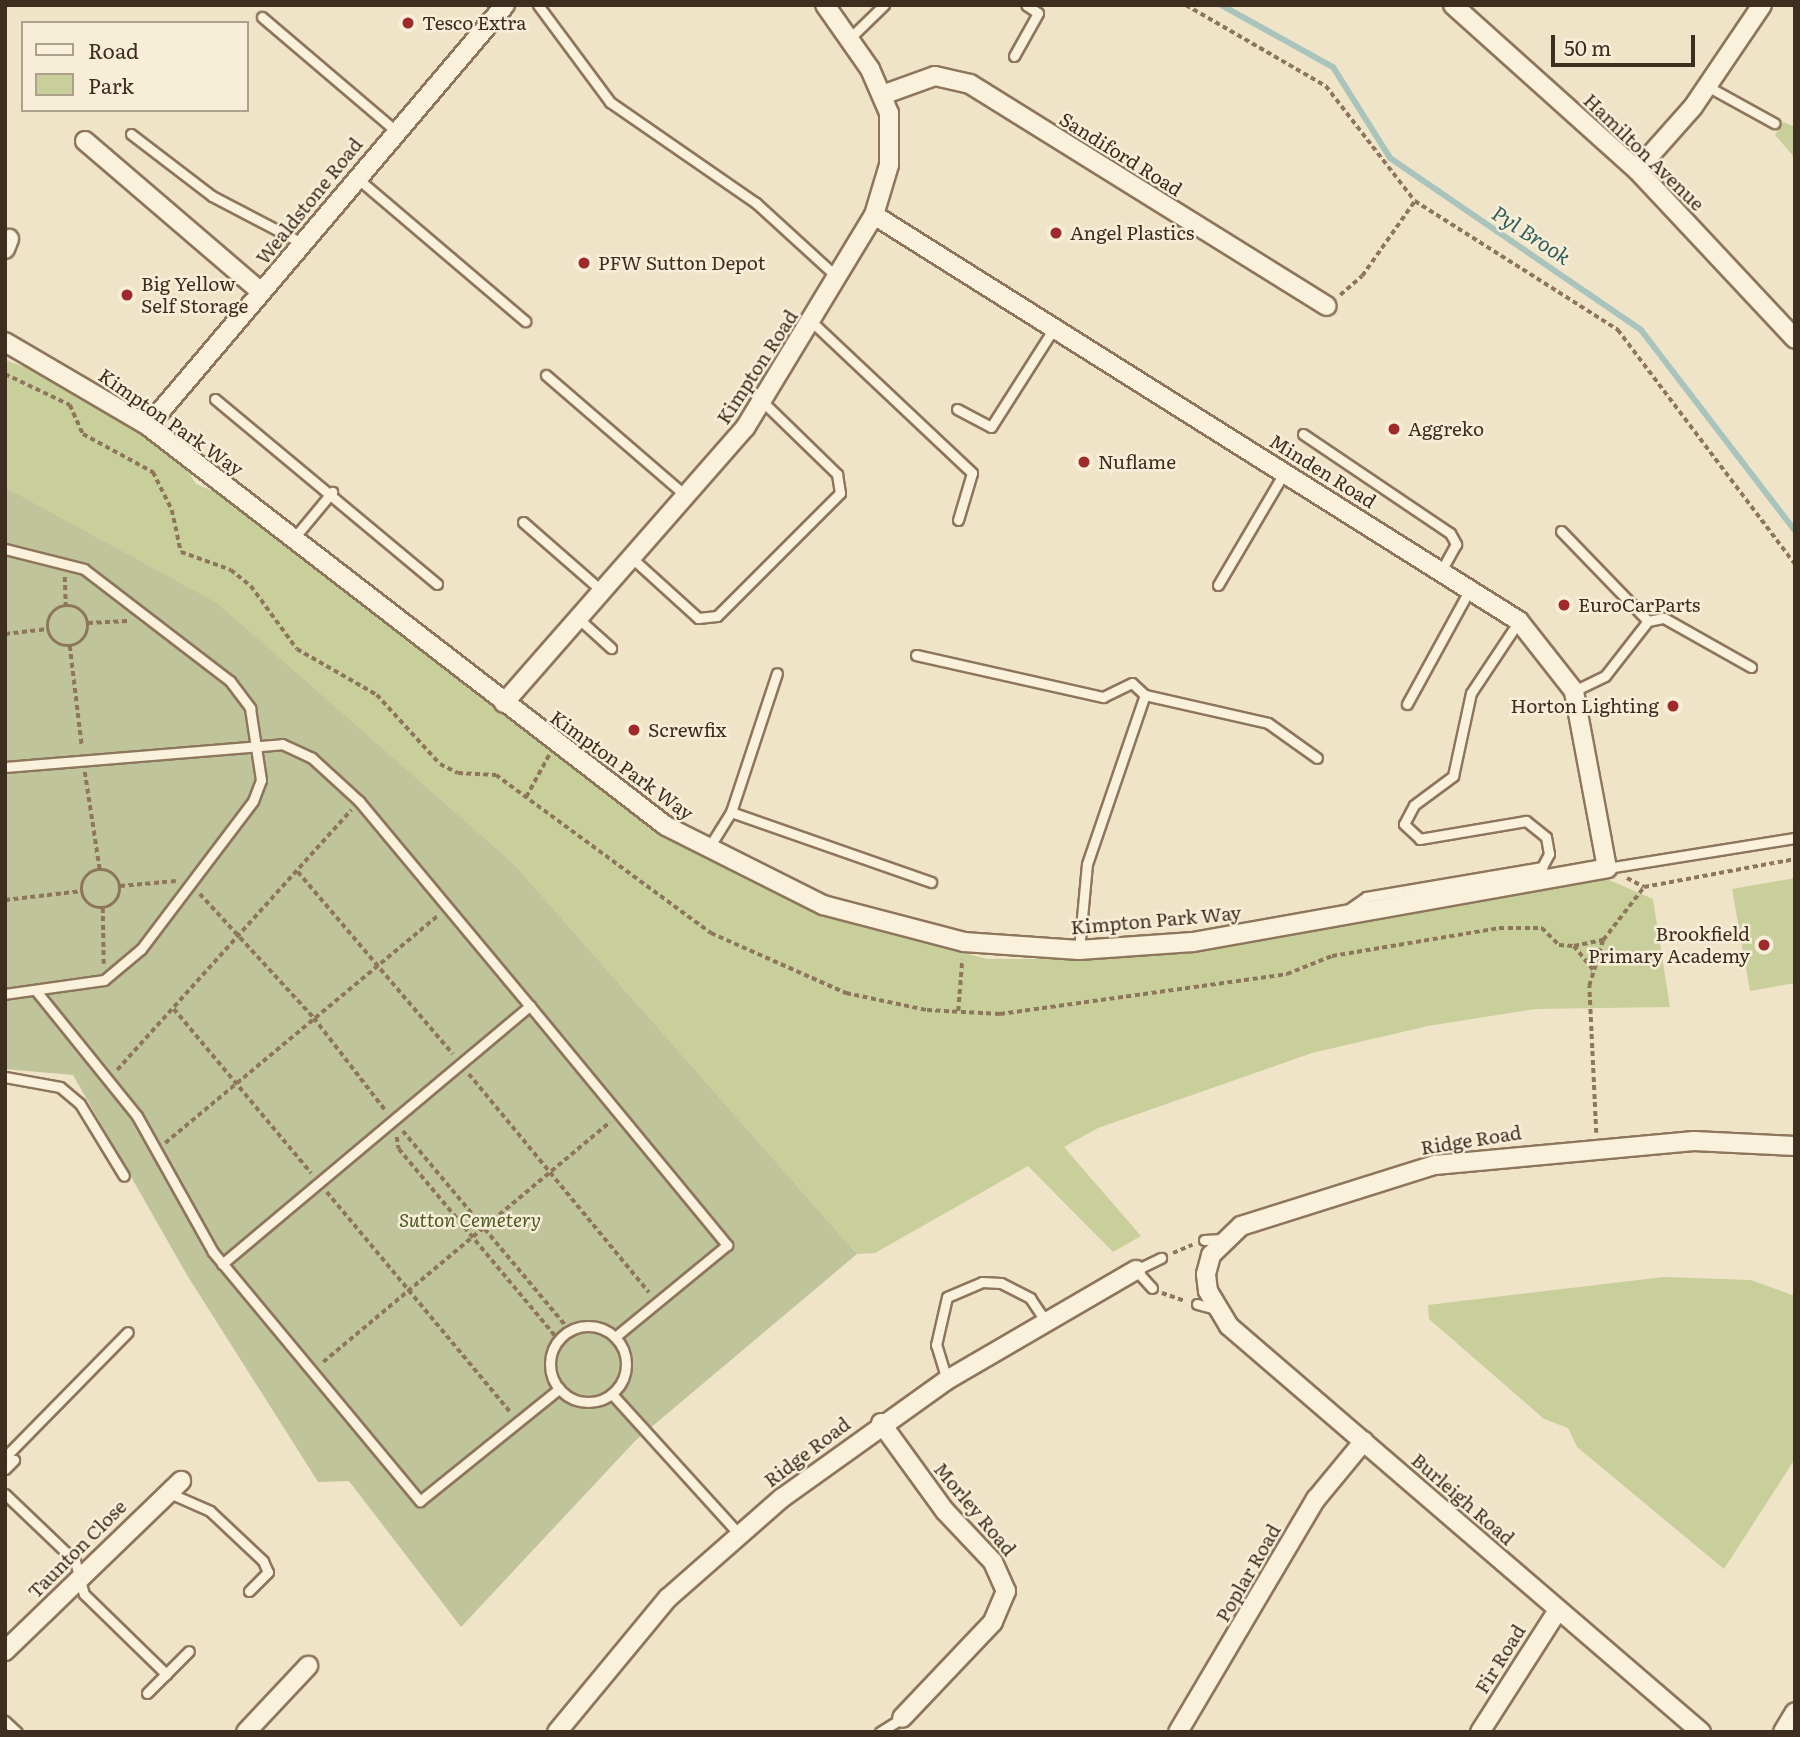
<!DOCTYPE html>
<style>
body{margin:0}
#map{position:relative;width:1800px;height:1737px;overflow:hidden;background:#f0e4c8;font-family:Literata,serif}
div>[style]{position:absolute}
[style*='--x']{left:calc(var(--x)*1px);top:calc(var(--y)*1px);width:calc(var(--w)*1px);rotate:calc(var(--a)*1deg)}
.green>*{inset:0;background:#c9cf9b}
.cemetery>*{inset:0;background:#bfc49a}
.stream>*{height:6px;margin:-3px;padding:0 3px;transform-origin:3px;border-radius:3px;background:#a9c4bc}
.path>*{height:3.5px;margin-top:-1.75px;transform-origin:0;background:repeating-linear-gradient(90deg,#8d765c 0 5px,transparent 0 8.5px)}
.path>.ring{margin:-1.75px;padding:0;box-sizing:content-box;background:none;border:3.5px solid #8d765c;border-radius:50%}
.roads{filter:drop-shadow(2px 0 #8d765c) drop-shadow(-2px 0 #8d765c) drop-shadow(0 2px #8d765c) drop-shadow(0 -2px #8d765c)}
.lane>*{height:9px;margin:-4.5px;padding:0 4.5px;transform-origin:4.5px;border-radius:4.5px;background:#faf1dc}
.lane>.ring{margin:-4.5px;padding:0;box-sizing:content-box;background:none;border:9px solid #faf1dc;border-radius:50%}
.street>*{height:18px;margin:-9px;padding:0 9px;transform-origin:9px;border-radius:9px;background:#faf1dc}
.dots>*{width:19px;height:19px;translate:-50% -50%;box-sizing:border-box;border:4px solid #f7eed8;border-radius:50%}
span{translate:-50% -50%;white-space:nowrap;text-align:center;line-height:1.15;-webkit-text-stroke:5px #f7eed8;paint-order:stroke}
.poi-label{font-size:19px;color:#3d2e20}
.left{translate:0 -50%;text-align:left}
.right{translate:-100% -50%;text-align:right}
.street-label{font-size:19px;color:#3d2e20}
.park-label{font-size:19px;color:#4d5a26;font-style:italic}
.water-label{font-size:21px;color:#2f5d5a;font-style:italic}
.frame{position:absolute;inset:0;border:7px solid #3d2e20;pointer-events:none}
.legend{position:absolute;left:21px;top:21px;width:228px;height:91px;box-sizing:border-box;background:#f7eed8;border:2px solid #ada18e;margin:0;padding:9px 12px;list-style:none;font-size:21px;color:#3d2e20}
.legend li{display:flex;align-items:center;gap:14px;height:35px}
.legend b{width:35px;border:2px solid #ada18e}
.scale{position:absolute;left:1551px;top:35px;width:144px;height:32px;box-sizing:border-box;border:4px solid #3d2e20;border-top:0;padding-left:9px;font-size:21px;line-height:24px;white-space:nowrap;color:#3d2e20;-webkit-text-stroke:5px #f7eed8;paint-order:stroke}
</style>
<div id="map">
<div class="green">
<i style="clip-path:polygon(1783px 122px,1795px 127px,1795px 158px,1775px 135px)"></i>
<i style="clip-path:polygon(5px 360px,36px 371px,177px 454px,196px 484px,243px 503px,632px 811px,814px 913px,987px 959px,1101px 959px,1193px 952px,1600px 876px,1653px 899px,1670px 1007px,1535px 1009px,1428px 1026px,1312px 1053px,1098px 1128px,1064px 1147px,1141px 1236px,1113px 1252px,1028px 1166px,875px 1253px,857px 1254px,514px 864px,216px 603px,5px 487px)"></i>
<i style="clip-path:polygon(1795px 878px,1795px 983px,1750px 991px,1732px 889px)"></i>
<i style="clip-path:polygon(1664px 1277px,1751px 1280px,1795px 1296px,1795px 1459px,1724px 1569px,1577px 1447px,1568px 1428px,1544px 1419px,1429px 1319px,1428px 1305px)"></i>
</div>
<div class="cemetery">
<i style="clip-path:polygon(5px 487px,217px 603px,514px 864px,857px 1254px,636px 1440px,461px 1627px,349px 1481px,318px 1482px,187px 1275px,73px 1075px,5px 1069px)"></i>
</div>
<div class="stream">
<i style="--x:1221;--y:5;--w:128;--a:29"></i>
<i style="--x:1333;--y:67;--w:107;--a:57.9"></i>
<i style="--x:1390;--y:158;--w:304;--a:34.4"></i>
<i style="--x:1641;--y:330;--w:253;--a:52.5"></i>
</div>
<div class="path">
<i style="--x:1186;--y:5;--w:162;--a:30.1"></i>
<i style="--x:1326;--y:86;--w:145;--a:52.3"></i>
<i style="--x:1415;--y:201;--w:241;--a:32.4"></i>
<i style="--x:1618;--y:330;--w:293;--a:52.9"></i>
<i style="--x:1340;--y:295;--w:29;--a:-41"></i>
<i style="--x:1362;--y:276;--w:92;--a:-54.8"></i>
<i style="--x:5;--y:374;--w:72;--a:25.5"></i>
<i style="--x:70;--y:405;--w:32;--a:66"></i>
<i style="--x:83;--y:434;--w:80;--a:28.5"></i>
<i style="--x:153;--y:472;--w:42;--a:63.4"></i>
<i style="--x:172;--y:510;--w:43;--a:77.9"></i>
<i style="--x:181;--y:552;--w:53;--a:19.8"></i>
<i style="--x:231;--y:570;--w:26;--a:39"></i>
<i style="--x:251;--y:586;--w:78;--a:53.9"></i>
<i style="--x:297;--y:649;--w:92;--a:29.9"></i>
<i style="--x:377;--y:695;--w:93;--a:47.6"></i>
<i style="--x:440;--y:764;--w:20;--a:27"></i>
<i style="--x:458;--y:773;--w:38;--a:3"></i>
<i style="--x:496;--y:775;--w:267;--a:36.3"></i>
<i style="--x:711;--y:933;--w:148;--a:24"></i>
<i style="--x:846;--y:993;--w:83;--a:11.9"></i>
<i style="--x:927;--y:1010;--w:73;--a:3.1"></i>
<i style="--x:1000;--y:1014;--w:290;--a:-7.9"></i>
<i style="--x:1287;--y:974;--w:48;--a:-21.8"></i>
<i style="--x:1332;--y:956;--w:169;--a:-9.5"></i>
<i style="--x:1499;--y:928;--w:43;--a:0"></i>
<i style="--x:1542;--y:928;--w:24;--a:45"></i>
<i style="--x:1559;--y:945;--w:15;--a:4"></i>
<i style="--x:1574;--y:946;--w:30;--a:-12"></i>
<i style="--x:65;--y:577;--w:29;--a:88"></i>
<i class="ring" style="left:48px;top:606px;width:36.5px;height:36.5px"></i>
<i style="--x:88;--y:623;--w:40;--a:-2.9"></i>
<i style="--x:5;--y:634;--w:43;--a:-6.6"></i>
<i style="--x:70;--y:646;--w:102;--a:83.2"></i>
<i style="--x:85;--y:772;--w:99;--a:81.3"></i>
<i style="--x:526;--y:797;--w:48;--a:-61.3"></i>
<i class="ring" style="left:82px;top:870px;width:34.5px;height:34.5px"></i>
<i style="--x:298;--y:872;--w:239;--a:49.6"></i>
<i style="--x:1627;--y:878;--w:19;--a:28"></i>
<i style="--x:1644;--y:887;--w:154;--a:-10.5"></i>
<i style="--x:120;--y:886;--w:56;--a:-5.1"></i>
<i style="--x:200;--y:894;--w:168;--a:47.4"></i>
<i style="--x:314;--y:1018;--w:118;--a:52.3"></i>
<i style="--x:5;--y:900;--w:78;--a:-6.7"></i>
<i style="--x:103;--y:908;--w:56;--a:89"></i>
<i style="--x:1574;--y:946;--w:33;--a:51"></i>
<i style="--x:174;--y:1009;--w:214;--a:50.1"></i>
<i style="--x:958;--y:1011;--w:51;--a:-85.5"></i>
<i style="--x:117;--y:1070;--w:350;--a:-48"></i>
<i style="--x:469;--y:1074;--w:283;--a:50.5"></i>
<i style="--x:403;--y:1131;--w:261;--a:50.1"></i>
<i style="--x:1596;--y:1133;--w:147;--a:-92.7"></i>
<i style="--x:1589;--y:986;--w:48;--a:-73.1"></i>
<i style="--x:1603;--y:940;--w:67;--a:-52.3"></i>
<i style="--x:397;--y:1137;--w:12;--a:81"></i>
<i style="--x:399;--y:1149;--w:248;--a:50.1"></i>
<i style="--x:165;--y:1143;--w:356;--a:-39.8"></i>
<i style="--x:327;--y:1192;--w:286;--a:50.2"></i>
<i style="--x:1173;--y:1253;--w:21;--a:-23"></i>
<i style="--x:1162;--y:1293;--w:24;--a:19"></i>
<i style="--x:323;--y:1362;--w:374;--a:-39.9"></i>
</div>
<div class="roads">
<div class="lane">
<i style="--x:538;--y:5;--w:121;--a:53.4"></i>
<i style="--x:610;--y:102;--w:178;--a:34.7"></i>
<i style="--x:756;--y:203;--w:110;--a:42.4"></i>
<i style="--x:262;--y:17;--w:175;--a:40.4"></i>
<i style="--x:849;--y:39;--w:49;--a:-44.2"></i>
<i style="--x:1014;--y:56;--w:49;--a:-60.8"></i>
<i style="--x:1038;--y:13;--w:14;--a:-146"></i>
<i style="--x:1707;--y:86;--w:77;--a:28.9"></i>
<i style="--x:131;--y:134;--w:102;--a:37.4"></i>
<i style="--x:212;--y:196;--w:102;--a:27.6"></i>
<i style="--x:357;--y:178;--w:221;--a:40.4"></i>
<i style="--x:812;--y:322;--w:220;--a:43.3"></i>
<i style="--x:972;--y:473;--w:49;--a:106.6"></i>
<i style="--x:546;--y:375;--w:185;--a:40.8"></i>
<i style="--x:215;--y:399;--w:289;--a:39.8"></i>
<i style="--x:957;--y:409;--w:38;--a:28"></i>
<i style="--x:991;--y:427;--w:117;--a:-57.5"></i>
<i style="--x:1303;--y:434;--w:177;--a:34"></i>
<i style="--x:1450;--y:533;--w:13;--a:61"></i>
<i style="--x:1456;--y:544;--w:29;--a:119"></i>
<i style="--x:523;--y:522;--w:105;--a:41.1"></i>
<i style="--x:1561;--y:531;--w:125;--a:46"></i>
<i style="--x:294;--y:538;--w:60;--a:-50.4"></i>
<i style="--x:5;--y:549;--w:81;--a:14.2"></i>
<i style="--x:84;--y:569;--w:184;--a:37.5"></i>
<i style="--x:230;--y:681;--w:34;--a:53"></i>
<i style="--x:250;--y:708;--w:73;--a:81.3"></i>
<i style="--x:261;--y:780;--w:22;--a:111"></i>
<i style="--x:253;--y:801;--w:186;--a:127.1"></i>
<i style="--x:141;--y:949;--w:48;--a:140"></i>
<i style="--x:104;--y:980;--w:100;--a:172"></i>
<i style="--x:633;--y:559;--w:88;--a:42.2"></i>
<i style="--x:698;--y:618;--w:19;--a:-6"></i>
<i style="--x:717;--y:616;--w:174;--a:-45"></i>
<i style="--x:840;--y:493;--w:19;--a:-99"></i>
<i style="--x:837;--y:474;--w:103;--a:-135.8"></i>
<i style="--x:1218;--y:585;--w:130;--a:-59.5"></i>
<i style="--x:580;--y:620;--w:42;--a:42.1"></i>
<i style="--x:916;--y:655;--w:192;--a:12.7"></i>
<i style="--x:1103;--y:697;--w:32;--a:-26"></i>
<i style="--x:1132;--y:683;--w:18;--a:43"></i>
<i style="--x:1574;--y:691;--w:34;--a:-26"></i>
<i style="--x:1605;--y:676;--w:70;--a:-52"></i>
<i style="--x:1648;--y:621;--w:16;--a:-11"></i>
<i style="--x:1664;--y:618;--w:100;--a:29.4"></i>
<i style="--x:1407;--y:704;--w:131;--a:-61.3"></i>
<i style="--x:5;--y:767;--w:278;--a:-4.7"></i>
<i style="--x:282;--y:744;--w:33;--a:25"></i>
<i style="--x:312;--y:758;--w:64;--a:42.5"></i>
<i style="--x:359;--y:801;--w:267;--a:50.2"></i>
<i style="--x:731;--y:812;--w:146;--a:-71.7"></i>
<i style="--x:708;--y:849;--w:44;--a:-58.1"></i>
<i style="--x:731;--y:812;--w:212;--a:19.3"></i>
<i style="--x:1607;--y:868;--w:190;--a:-9.1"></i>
<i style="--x:1349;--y:909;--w:21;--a:-35"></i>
<i style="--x:1366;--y:897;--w:179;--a:-9.7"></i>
<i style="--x:1542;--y:867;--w:15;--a:-62"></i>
<i style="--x:1549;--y:854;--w:17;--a:-100"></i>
<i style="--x:1546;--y:837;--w:26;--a:-141"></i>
<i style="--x:1526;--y:821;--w:108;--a:170.4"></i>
<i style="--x:1420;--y:839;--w:22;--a:-137"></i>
<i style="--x:1404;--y:824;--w:21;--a:-62"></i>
<i style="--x:1414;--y:805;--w:49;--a:-36.6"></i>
<i style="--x:1453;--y:776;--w:85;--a:-77.8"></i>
<i style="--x:1471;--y:693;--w:87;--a:-56.3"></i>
<i style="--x:1079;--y:950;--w:86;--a:-84.7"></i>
<i style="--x:1087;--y:864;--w:179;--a:-71.1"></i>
<i style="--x:1145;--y:695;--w:126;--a:12.8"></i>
<i style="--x:1268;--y:723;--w:60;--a:35.5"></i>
<i style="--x:37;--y:992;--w:159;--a:51.1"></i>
<i style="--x:137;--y:1116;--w:156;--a:60.8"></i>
<i style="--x:213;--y:1252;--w:324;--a:50.3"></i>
<i style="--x:420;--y:1501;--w:179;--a:-38.9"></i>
<i style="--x:5;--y:1077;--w:56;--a:10.3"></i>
<i style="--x:60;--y:1087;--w:26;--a:40"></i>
<i style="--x:80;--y:1104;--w:84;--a:58.6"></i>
<i style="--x:1204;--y:1240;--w:19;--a:-3"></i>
<i style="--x:222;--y:1264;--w:402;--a:-40"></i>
<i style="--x:530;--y:1006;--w:310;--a:50.5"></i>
<i style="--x:727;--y:1245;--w:145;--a:140.6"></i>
<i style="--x:1152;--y:1288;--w:24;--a:-132"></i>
<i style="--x:1136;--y:1270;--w:28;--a:-26"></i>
<i style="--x:1197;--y:1304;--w:20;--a:15"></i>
<i class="ring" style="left:550px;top:1326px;width:67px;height:67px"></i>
<i style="--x:947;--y:1380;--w:37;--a:-107"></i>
<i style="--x:936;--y:1345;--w:49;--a:-77.1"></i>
<i style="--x:947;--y:1297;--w:38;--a:-23"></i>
<i style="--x:982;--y:1282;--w:19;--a:3"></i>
<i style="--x:1001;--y:1283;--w:33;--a:27"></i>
<i style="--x:1030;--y:1298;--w:27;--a:56"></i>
<i style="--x:612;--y:1394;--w:188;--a:47.8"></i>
<i style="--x:5;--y:1457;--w:175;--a:-45.5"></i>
<i style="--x:5;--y:1469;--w:13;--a:-45"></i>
<i style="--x:167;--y:1492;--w:47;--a:23.8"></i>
<i style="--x:210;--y:1511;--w:73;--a:43.3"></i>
<i style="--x:263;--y:1561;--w:12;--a:66"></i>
<i style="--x:268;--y:1572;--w:27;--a:135"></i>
<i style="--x:5;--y:1494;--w:97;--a:43.7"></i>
<i style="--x:75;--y:1561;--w:34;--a:75"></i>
<i style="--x:84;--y:1594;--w:115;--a:44.3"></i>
<i style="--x:147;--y:1693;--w:59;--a:-45"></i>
<i style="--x:5;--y:1721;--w:16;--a:43"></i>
<i style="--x:880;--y:1732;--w:26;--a:-32"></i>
</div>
<div class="street">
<i style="--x:1453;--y:5;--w:247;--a:41.9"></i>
<i style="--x:1637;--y:170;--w:231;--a:46.9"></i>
<i style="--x:885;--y:94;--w:53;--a:-19.8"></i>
<i style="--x:935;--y:76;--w:36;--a:13"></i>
<i style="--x:970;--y:84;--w:420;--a:31.9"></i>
<i style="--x:85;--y:141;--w:232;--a:40.6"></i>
<i style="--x:1637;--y:170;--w:84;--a:-48.4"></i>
<i style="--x:1693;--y:107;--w:123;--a:-55.9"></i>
<i style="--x:5;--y:249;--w:11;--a:-68"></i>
<i style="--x:5;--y:342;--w:166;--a:30.4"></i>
<i style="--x:148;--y:426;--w:654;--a:37.68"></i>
<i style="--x:666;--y:826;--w:176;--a:26.7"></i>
<i style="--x:823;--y:905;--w:146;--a:14.7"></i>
<i style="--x:964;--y:942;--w:115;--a:4"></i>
<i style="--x:1079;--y:950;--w:114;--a:-4"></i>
<i style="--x:1193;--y:942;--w:421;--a:-10.1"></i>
<i style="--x:1607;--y:868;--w:180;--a:-100.6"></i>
<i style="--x:1574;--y:691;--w:89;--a:-128.2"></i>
<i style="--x:1519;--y:621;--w:762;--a:-147.81"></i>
<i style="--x:148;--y:426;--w:552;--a:-49.7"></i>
<i style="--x:504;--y:703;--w:366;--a:-48.8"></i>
<i style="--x:745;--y:428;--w:249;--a:-58.8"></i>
<i style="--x:874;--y:215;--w:52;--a:-73.3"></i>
<i style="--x:889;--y:165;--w:52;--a:-90"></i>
<i style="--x:889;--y:113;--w:48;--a:-113.4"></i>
<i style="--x:870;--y:69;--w:78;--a:-125.1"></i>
<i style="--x:881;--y:1423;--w:109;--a:54"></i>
<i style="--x:945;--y:1511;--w:70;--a:46.7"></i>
<i style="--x:993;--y:1562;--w:32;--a:66"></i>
<i style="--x:1006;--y:1591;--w:34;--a:113"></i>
<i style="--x:993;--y:1622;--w:132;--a:133.5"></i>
<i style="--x:5;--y:1651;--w:245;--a:-44"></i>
<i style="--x:246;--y:1732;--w:91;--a:-46.8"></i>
<i style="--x:557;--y:1732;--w:174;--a:-50.4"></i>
<i style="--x:668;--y:1598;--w:152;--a:-41.3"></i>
<i style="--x:782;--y:1498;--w:203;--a:-35.6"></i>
<i style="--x:947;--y:1380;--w:219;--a:-30.2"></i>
<i style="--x:1178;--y:1732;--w:271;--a:-59.4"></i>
<i style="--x:1316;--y:1499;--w:75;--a:-50.4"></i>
<i style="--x:1480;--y:1732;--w:145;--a:-57.4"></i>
<i style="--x:1701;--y:1732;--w:623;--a:-139.3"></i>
<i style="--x:1229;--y:1326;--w:41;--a:-121"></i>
<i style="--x:1208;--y:1291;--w:17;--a:-97"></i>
<i style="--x:1206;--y:1274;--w:20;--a:-75"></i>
<i style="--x:1211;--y:1255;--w:42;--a:-44"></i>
<i style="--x:1241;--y:1226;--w:203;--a:-17.5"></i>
<i style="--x:1435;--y:1165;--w:260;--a:-5.3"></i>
<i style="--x:1694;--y:1141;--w:101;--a:2.8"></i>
<i style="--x:1783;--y:1732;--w:23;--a:-59"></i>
</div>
</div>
<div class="dots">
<i style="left:408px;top:23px;background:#9e2a2b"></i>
<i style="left:1056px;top:233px;background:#9e2a2b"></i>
<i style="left:584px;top:263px;background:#9e2a2b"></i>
<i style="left:127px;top:295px;background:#9e2a2b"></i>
<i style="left:1394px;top:429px;background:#9e2a2b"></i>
<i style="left:1084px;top:462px;background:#9e2a2b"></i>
<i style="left:1564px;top:605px;background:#9e2a2b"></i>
<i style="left:1673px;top:706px;background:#9e2a2b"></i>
<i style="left:634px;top:730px;background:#9e2a2b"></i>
<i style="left:1764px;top:945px;background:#9e2a2b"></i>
</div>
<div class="poi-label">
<span class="left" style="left:422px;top:23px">Tesco Extra</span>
<span class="left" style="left:1070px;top:233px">Angel Plastics</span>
<span class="left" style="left:598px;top:263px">PFW Sutton Depot</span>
<span class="left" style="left:141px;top:295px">Big Yellow<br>Self Storage</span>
<span class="left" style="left:1408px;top:429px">Aggreko</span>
<span class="left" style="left:1098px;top:462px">Nuflame</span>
<span class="left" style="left:1578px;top:605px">EuroCarParts</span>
<span class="right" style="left:1659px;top:706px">Horton Lighting</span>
<span class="left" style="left:648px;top:730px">Screwfix</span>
<span class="right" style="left:1750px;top:945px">Brookfield<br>Primary Academy</span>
</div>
<div class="street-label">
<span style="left:1644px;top:152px;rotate:44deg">Hamilton Avenue</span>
<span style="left:1121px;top:154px;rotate:32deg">Sandiford Road</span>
<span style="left:309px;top:201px;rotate:-51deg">Wealdstone Road</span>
<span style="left:757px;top:367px;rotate:-57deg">Kimpton Road</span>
<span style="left:171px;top:422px;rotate:35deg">Kimpton Park Way</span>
<span style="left:1323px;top:471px;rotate:32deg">Minden Road</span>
<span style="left:622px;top:765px;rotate:36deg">Kimpton Park Way</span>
<span style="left:1156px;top:920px;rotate:-5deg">Kimpton Park Way</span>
<span style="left:1471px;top:1140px;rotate:-9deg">Ridge Road</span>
<span style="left:807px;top:1452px;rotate:-37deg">Ridge Road</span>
<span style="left:1463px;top:1499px;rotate:41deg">Burleigh Road</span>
<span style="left:975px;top:1509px;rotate:50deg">Morley Road</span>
<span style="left:77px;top:1549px;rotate:-45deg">Taunton Close</span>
<span style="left:1248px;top:1573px;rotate:-60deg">Poplar Road</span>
<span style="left:1500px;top:1659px;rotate:-58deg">Fir Road</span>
</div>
<div class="park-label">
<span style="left:470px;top:1220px">Sutton Cemetery</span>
</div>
<div class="water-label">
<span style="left:1532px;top:234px;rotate:33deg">Pyl Brook</span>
</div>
<div class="frame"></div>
<ul class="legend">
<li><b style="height:9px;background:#faf1dc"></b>Road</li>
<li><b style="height:19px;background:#c9cf9b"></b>Park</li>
</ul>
<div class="scale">50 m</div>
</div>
